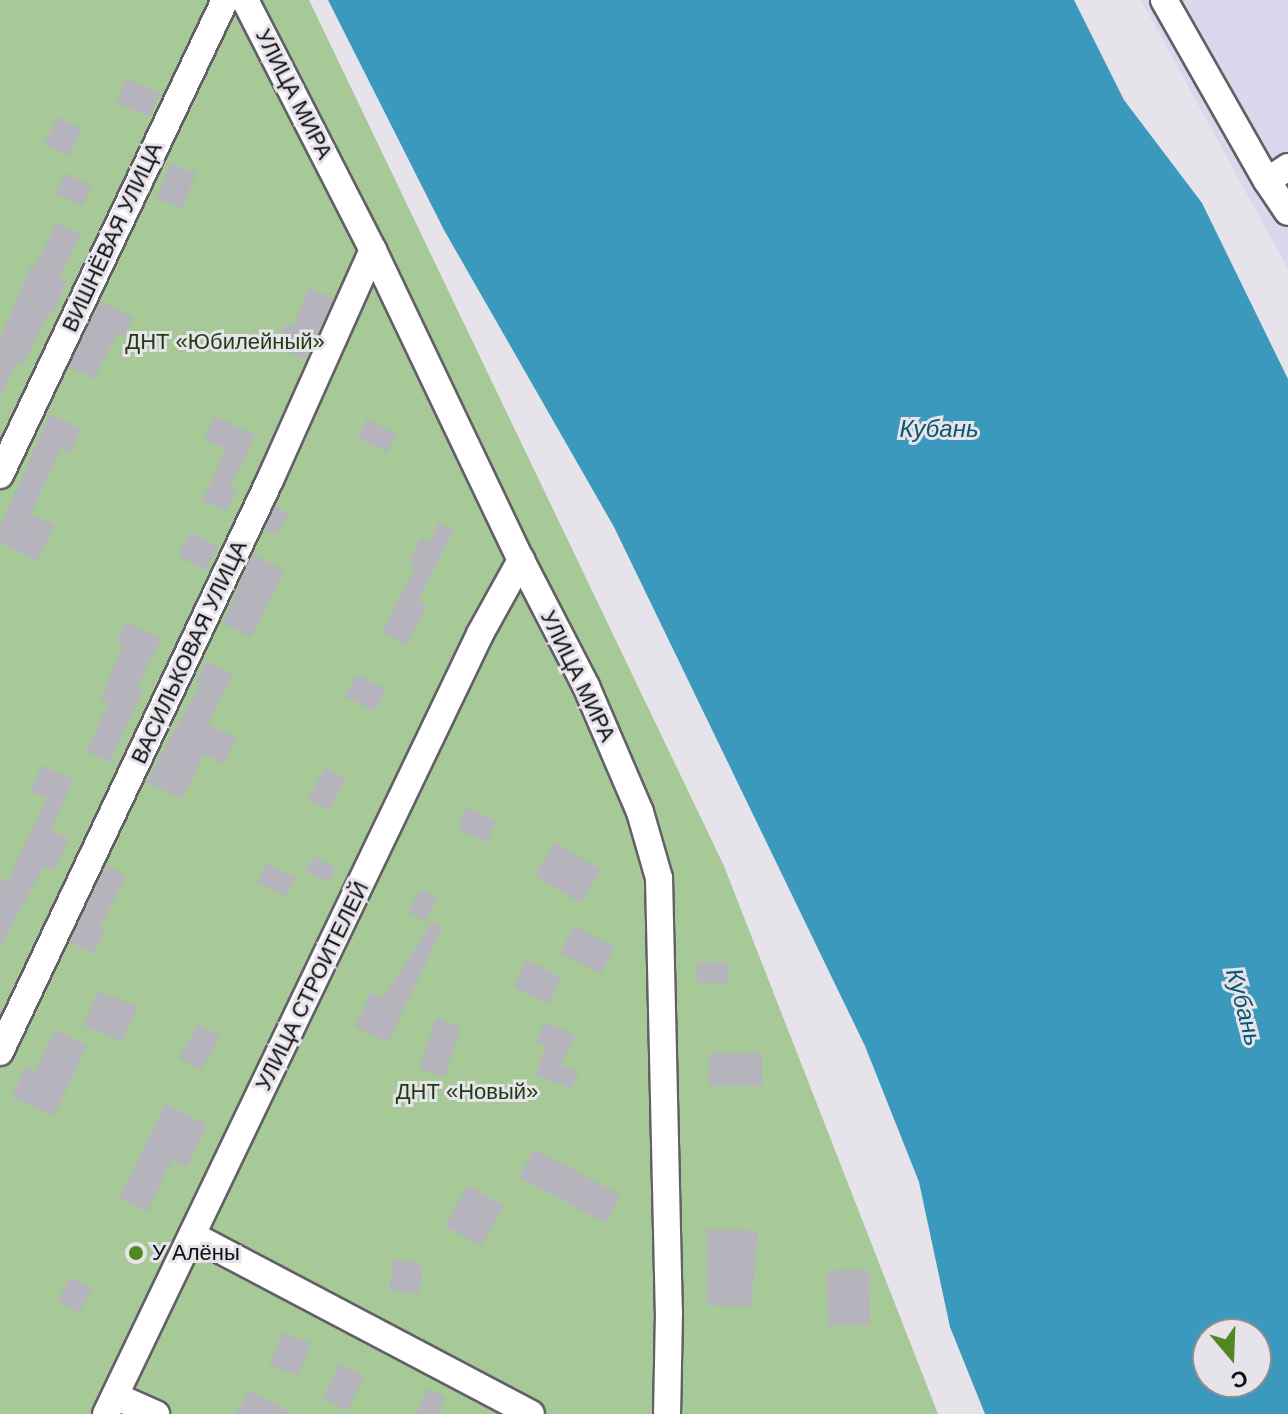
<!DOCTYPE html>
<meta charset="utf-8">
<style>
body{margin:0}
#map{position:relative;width:1288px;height:1414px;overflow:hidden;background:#e6e3ea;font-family:Arial,sans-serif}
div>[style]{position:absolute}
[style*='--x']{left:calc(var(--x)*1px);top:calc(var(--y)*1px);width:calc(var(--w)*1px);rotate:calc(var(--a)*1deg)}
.industrial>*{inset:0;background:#dcd7ed}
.green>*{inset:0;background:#a6c997}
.water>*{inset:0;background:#3a99bc}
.building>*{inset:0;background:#b5b3bb;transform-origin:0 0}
.roads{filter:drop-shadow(2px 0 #626066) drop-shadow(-2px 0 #626066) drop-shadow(0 2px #626066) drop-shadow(0 -2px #626066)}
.minor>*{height:26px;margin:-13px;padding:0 13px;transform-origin:13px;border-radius:13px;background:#fff}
.dots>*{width:22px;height:22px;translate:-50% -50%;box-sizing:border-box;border:4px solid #e6e3ea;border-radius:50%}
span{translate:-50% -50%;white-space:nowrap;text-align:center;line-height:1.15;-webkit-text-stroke:6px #e6e3ea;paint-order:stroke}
.street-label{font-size:22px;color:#0f0e10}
.park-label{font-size:22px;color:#1f3c0f}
.poi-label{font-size:22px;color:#0f0e10}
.left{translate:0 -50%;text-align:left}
.water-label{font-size:24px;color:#08576f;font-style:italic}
.north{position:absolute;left:1192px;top:1318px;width:80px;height:80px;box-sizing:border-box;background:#e6e3ea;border:2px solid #908e93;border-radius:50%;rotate:161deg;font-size:22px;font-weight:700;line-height:32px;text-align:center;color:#0f0e10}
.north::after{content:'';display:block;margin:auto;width:28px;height:36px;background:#528821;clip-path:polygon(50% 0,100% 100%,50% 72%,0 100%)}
</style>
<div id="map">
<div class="industrial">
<i style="clip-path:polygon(1141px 0,1288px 0,1288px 269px)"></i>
</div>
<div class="green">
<i style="clip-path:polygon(0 0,309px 0,724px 866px,938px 1414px,0 1414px)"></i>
</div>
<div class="water">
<i style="clip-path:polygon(evenodd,328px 0,1074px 0,1124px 100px,1202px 203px,1288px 379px,1288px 1414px,985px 1414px,950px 1327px,919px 1182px,865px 1046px,614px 527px,444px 230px,328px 0,1208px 1334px,1256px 1334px,1256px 1382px,1208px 1382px,1208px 1334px)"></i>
</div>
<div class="building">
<i style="left:126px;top:79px;width:36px;height:27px;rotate:21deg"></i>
<i style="left:58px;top:117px;width:27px;height:30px;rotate:27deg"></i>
<i style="left:170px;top:163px;width:28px;height:38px;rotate:21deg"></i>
<i style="left:65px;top:173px;width:30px;height:22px;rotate:26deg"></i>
<i style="clip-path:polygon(57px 222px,81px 234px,59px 278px,67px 281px,53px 313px,49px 311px,23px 365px,17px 362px,0 398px,0 339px,31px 265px,35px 267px)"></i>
<i style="clip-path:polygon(309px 288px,334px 299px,304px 360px,275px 345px,286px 324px,293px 327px)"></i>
<i style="clip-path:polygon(101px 301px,133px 318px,124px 336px,118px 333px,94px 379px,69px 366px)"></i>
<i style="clip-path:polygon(50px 414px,81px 429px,70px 453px,61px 448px,31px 514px,54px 525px,37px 561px,0 543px,0 527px)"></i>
<i style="clip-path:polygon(215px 416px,255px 435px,230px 488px,236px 491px,227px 511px,202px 501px,226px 449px,204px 439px)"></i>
<i style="left:367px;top:419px;width:33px;height:21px;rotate:27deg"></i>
<i style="left:275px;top:506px;width:15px;height:26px;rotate:28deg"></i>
<i style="clip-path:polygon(439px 523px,454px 530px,418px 601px,427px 605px,407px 645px,382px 632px,415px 568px,408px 564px,421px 538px,429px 542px)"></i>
<i style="left:190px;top:532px;width:31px;height:27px;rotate:27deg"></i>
<i style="clip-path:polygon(253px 554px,285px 571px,251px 638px,223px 623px)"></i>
<i style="clip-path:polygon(126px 622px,161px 639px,137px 687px,143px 690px,110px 762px,86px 751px,109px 702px,100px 699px,123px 646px,116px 642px)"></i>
<i style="clip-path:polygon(206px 661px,233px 675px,208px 724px,236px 738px,223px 764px,204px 754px,182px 799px,146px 782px,200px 685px,196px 682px)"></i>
<i style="left:356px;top:674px;width:34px;height:25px;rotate:27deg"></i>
<i style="clip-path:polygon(42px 765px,73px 780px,51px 830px,69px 839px,54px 871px,44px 866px,0 948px,0 878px,7px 882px,47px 798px,30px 791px)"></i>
<i style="left:325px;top:767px;width:24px;height:36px;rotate:28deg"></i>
<i style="left:466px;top:808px;width:33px;height:23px;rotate:23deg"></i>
<i style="left:555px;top:842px;width:54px;height:39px;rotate:31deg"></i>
<i style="left:314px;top:856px;width:25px;height:17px;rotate:29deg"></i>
<i style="left:267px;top:863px;width:32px;height:21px;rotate:28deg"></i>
<i style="clip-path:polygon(106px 865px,126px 876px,100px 928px,105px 931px,93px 954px,70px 942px)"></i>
<i style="left:420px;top:889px;width:19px;height:26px;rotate:28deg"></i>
<i style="clip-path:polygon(432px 922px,443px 927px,388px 1042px,355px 1027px,371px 992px,383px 998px)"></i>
<i style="left:574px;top:926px;width:46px;height:30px;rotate:27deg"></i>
<i style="left:527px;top:960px;width:39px;height:30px;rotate:27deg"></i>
<i style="left:697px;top:962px;width:32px;height:21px"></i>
<i style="left:98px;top:991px;width:42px;height:38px;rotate:22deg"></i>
<i style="left:436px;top:1018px;width:26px;height:53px;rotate:18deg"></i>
<i style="clip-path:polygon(545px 1022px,575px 1035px,561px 1065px,579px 1072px,572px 1089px,535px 1075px,546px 1046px,536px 1041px)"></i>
<i style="left:198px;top:1024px;width:25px;height:39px;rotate:29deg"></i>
<i style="clip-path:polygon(56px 1030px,87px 1046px,54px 1116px,12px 1097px,25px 1067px,35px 1072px)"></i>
<i style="left:709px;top:1053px;width:53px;height:33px"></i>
<i style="clip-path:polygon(165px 1104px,207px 1124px,187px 1167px,172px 1160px,147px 1212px,119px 1198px)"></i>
<i style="left:534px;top:1149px;width:98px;height:32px;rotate:28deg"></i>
<i style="left:468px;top:1185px;width:42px;height:47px;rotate:30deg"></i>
<i style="clip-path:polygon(707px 1229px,758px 1231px,751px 1307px,707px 1305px)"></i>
<i style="left:393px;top:1260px;width:30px;height:31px;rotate:6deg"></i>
<i style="left:869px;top:1270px;width:55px;height:42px;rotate:89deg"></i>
<i style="left:70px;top:1277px;width:25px;height:27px;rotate:27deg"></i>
<i style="left:282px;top:1332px;width:31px;height:35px;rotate:21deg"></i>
<i style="left:339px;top:1364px;width:28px;height:38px;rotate:26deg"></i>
<i style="clip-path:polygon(427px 1389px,446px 1397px,438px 1414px,416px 1414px)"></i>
<i style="clip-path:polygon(250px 1390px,294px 1414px,236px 1414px)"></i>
</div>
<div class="roads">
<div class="minor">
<i style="--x:245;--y:0;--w:281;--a:62.9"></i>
<i style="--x:373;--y:250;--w:344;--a:64.5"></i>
<i style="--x:521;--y:560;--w:142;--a:62.7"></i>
<i style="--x:586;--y:686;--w:137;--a:66.8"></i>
<i style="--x:640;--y:812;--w:69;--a:73.9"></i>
<i style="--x:659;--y:878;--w:434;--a:88.7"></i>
<i style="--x:669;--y:1312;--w:102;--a:91.1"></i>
<i style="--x:1164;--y:0;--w:208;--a:60.4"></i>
<i style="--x:1288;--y:167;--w:25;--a:146"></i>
<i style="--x:1267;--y:181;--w:37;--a:56"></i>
<i style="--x:0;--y:475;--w:526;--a:-64.65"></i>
<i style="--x:0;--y:1052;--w:633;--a:-64.73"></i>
<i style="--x:270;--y:480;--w:252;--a:-65.9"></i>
<i style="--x:192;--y:1235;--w:383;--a:27.8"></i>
<i style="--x:115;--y:1396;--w:45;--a:23.7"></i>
<i style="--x:106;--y:1414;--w:865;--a:-64.38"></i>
<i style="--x:480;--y:634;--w:85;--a:-61"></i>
</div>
</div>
<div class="dots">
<i style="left:136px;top:1253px;background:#528821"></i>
</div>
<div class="street-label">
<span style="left:294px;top:94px;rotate:63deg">УЛИЦА МИРА</span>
<span style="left:112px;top:237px;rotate:-65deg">ВИШНЁВАЯ УЛИЦА</span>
<span style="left:189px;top:652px;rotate:-65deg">ВАСИЛЬКОВАЯ УЛИЦА</span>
<span style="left:578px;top:676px;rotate:64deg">УЛИЦА МИРА</span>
<span style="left:312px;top:986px;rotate:-64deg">УЛИЦА СТРОИТЕЛЕЙ</span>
</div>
<div class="park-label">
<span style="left:225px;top:342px">ДНТ «Юбилейный»</span>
<span style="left:467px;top:1092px">ДНТ «Новый»</span>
</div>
<div class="poi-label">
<span class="left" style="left:152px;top:1253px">У Алёны</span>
</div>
<div class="water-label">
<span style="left:939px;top:429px">Кубань</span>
<span style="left:1244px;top:1007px;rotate:75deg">Кубань</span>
</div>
<div class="north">С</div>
</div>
